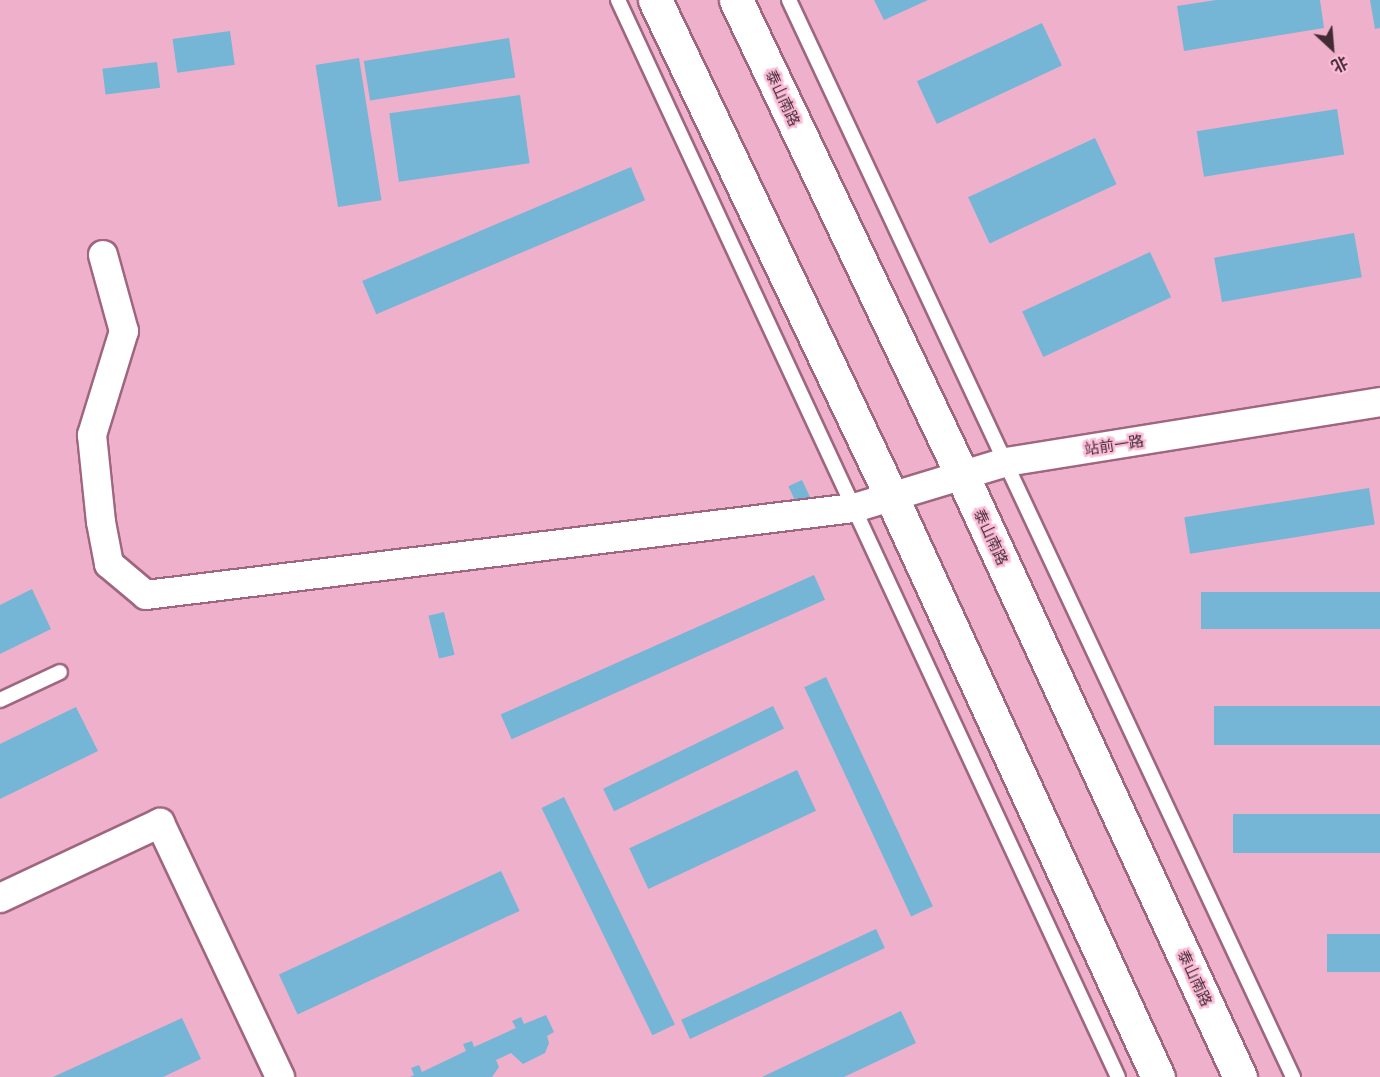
<!DOCTYPE html>
<meta charset="utf-8">
<style>
body{margin:0}
#map{position:relative;width:1380px;height:1077px;overflow:hidden;background:#efb0cb;font-family:"IBM Plex Serif","Noto Sans SC",serif}
div>[style]{position:absolute}
[style*='--x']{left:calc(var(--x)*1px);top:calc(var(--y)*1px);width:calc(var(--w)*1px);rotate:calc(var(--a)*1deg)}
.building>*{inset:0;background:#75b5d6;transform-origin:0 0}
.roads{filter:drop-shadow(2px 0 #9f667f) drop-shadow(-2px 0 #9f667f) drop-shadow(0 2px #9f667f) drop-shadow(0 -2px #9f667f)}
.service>*{height:14px;margin:-7px;padding:0 7px;transform-origin:7px;border-radius:7px;background:#fff}
.minor>*{height:28px;margin:-14px;padding:0 14px;transform-origin:14px;border-radius:14px;background:#fff}
.tertiary>*{height:33px;margin:-16.5px;padding:0 16.5px;transform-origin:16.5px;border-radius:16.5px;background:#fff}
span{translate:-50% -50%;white-space:nowrap;text-align:center;line-height:1.15;-webkit-text-stroke:5px #fdbdd8;paint-order:stroke}
.street-label{font-size:15px;color:#432b35}
.north{position:absolute;left:1302px;top:18px;width:60px;height:60px;-webkit-text-stroke:4px #fdbdd8;paint-order:stroke;rotate:154deg;font-size:16px;font-weight:700;line-height:24px;text-align:center;color:#432b35}
.north::after{content:'';display:block;margin:auto;width:21px;height:27px;background:#432b35;clip-path:polygon(50% 0,100% 100%,50% 72%,0 100%)}
</style>
<div id="map">
<div class="building">
<i style="clip-path:polygon(874px 0,928px 0,884px 20px)"></i>
<i style="clip-path:polygon(1216px 0,1320px 0,1324px 28px,1184px 51px,1177px 6px)"></i>
<i style="clip-path:polygon(1370px 0,1380px 0,1380px 28px,1375px 29px)"></i>
<i style="left:1042px;top:23px;width:47px;height:138px;rotate:65deg"></i>
<i style="left:230px;top:31px;width:34px;height:58px;rotate:82deg"></i>
<i style="left:509px;top:38px;width:40px;height:147px;rotate:81deg"></i>
<i style="left:359px;top:58px;width:144px;height:44px;rotate:81deg"></i>
<i style="left:157px;top:62px;width:26px;height:55px;rotate:83deg"></i>
<i style="left:520px;top:95px;width:69px;height:132px;rotate:82deg"></i>
<i style="left:1337px;top:109px;width:46px;height:142px;rotate:81deg"></i>
<i style="left:1095px;top:138px;width:51px;height:140px;rotate:65deg"></i>
<i style="left:631px;top:167px;width:36px;height:292px;rotate:67deg"></i>
<i style="left:1354px;top:233px;width:45px;height:142px;rotate:80deg"></i>
<i style="left:1150px;top:252px;width:50px;height:141px;rotate:65deg"></i>
<i style="left:802px;top:480px;width:29px;height:15px;rotate:65deg"></i>
<i style="left:1369px;top:488px;width:37px;height:187px;rotate:81deg"></i>
<i style="left:814px;top:575px;width:27px;height:343px;rotate:66deg"></i>
<i style="clip-path:polygon(32px 589px,51px 629px,0 654px,0 605px)"></i>
<i style="left:1380px;top:592px;width:37px;height:179px;rotate:90deg"></i>
<i style="left:444px;top:612px;width:44px;height:16px;rotate:76deg"></i>
<i style="left:826px;top:677px;width:253px;height:24px;rotate:65deg"></i>
<i style="left:773px;top:706px;width:25px;height:189px;rotate:64deg"></i>
<i style="left:1380px;top:706px;width:39px;height:166px;rotate:90deg"></i>
<i style="clip-path:polygon(76px 707px,98px 751px,0 799px,0 744px)"></i>
<i style="left:797px;top:770px;width:45px;height:185px;rotate:65deg"></i>
<i style="left:564px;top:797px;width:253px;height:25px;rotate:64deg"></i>
<i style="left:1380px;top:814px;width:39px;height:147px;rotate:90deg"></i>
<i style="left:501px;top:871px;width:44px;height:245px;rotate:65deg"></i>
<i style="left:876px;top:929px;width:21px;height:215px;rotate:65deg"></i>
<i style="left:1380px;top:934px;width:38px;height:53px;rotate:90deg"></i>
<i style="clip-path:polygon(901px 1011px,916px 1043px,844px 1077px,762px 1077px)"></i>
<i style="clip-path:polygon(546px 1015px,554px 1032px,547px 1036px,549px 1043px,545px 1053px,523px 1064px,511px 1053px,496px 1060px,499px 1067px,492px 1077px,410px 1077px,414px 1075px,411px 1068px,419px 1065px,422px 1072px,466px 1051px,463px 1044px,472px 1041px,474px 1047px,516px 1028px,512px 1021px,521px 1017px,524px 1024px)"></i>
<i style="clip-path:polygon(182px 1018px,201px 1059px,163px 1077px,53px 1077px)"></i>
</div>
<div class="roads">
<div class="service">
<i style="--x:618;--y:0;--w:1187;--a:65.1"></i>
<i style="--x:789;--y:0;--w:1189;--a:64.92"></i>
<i style="--x:0;--y:700;--w:66;--a:-25"></i>
</div>
<div class="minor">
<i style="--x:103;--y:255;--w:79;--a:74.6"></i>
<i style="--x:124;--y:331;--w:109;--a:107.1"></i>
<i style="--x:92;--y:435;--w:87;--a:84.1"></i>
<i style="--x:101;--y:522;--w:43;--a:79.2"></i>
<i style="--x:109;--y:564;--w:48;--a:40"></i>
<i style="--x:146;--y:595;--w:713;--a:-7.01"></i>
<i style="--x:854;--y:508;--w:159;--a:-16.8"></i>
<i style="--x:1006;--y:462;--w:379;--a:-9.1"></i>
<i style="--x:0;--y:898;--w:177;--a:-25.1"></i>
<i style="--x:160;--y:823;--w:281;--a:64.7"></i>
</div>
<div class="tertiary">
<i style="--x:655;--y:0;--w:552;--a:64.55"></i>
<i style="--x:892;--y:498;--w:637;--a:65.33"></i>
<i style="--x:736;--y:0;--w:526;--a:64.56"></i>
<i style="--x:962;--y:475;--w:663;--a:65.21"></i>
</div>
</div>
<div class="street-label">
<span style="left:783px;top:98px;rotate:65deg">泰山南路</span>
<span style="left:1114px;top:445px;rotate:-9deg">站前一路</span>
<span style="left:991px;top:537px;rotate:65deg">泰山南路</span>
<span style="left:1195px;top:978px;rotate:65deg">泰山南路</span>
</div>
<div class="north">北</div>
</div>
